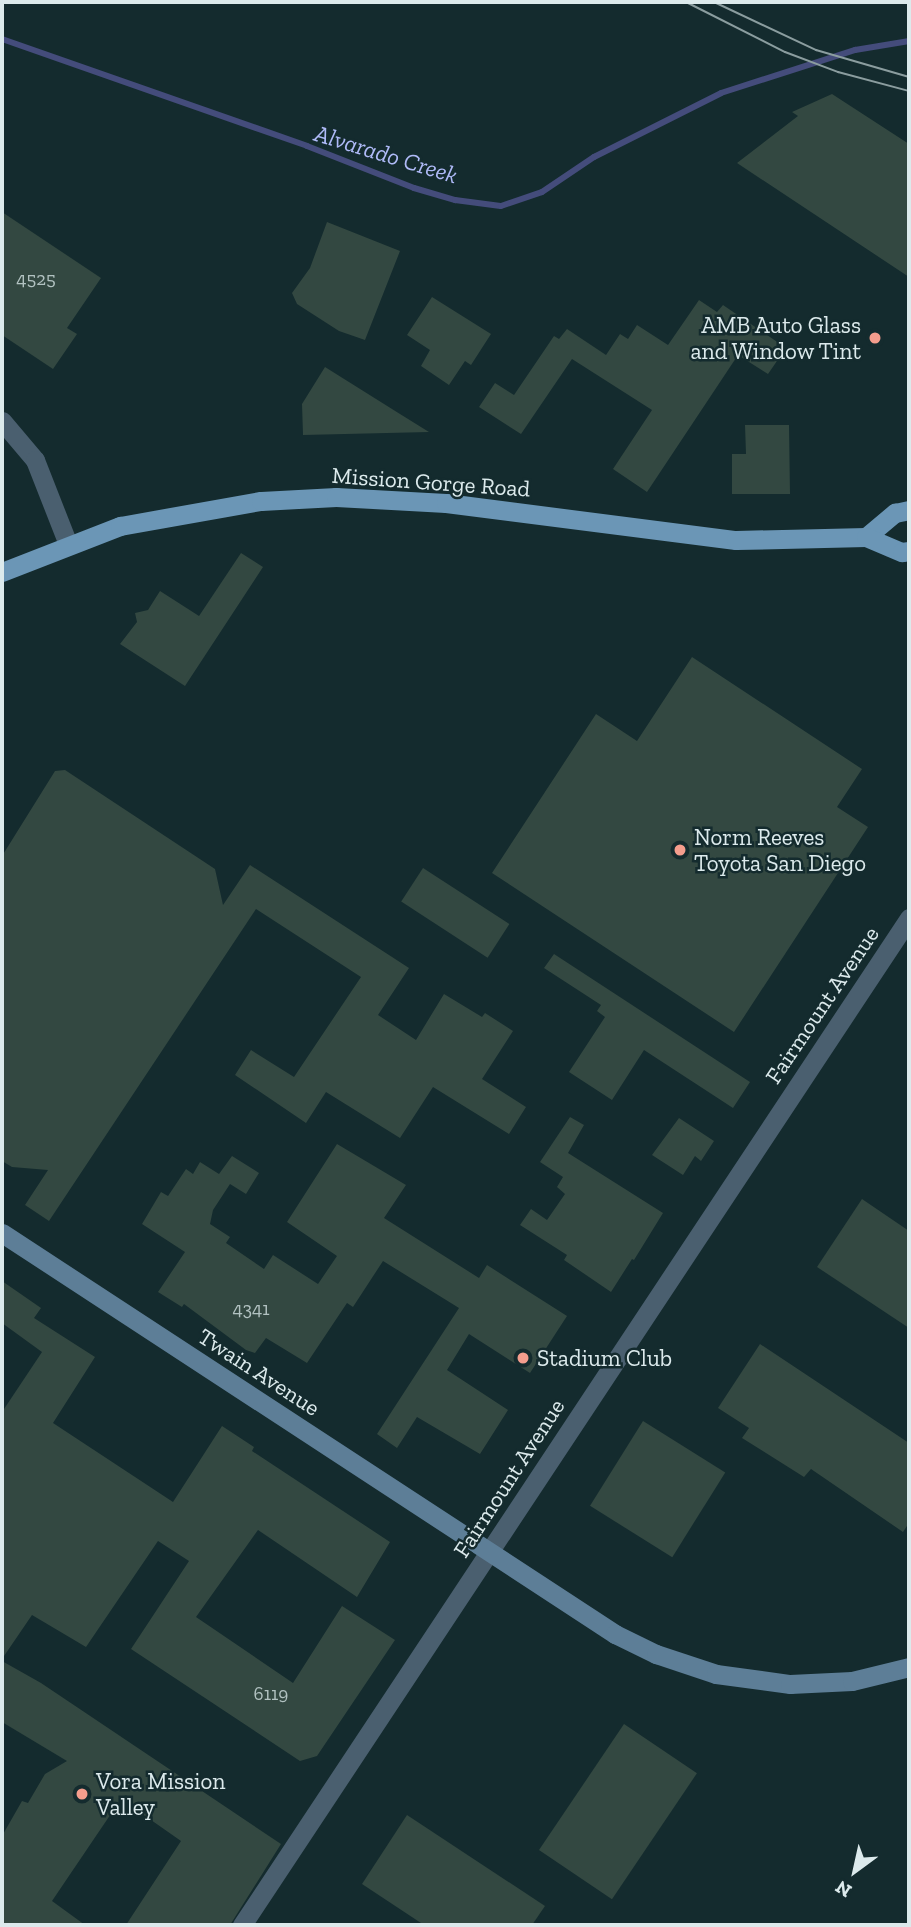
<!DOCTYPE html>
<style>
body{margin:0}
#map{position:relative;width:911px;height:1927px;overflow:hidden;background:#142b2e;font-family:"Zilla Slab",serif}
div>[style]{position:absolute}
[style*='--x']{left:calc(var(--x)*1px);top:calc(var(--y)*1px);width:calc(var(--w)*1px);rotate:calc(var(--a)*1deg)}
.stream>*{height:6px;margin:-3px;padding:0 3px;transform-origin:3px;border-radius:3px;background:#444c7b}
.building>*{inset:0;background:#334841;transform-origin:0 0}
.tertiary>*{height:19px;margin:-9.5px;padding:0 9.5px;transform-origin:9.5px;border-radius:9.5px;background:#4a5f6f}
.secondary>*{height:19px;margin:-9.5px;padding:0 9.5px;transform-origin:9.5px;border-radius:9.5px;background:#5d7e97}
.primary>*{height:19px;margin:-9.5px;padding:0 9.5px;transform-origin:9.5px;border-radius:9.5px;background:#6b96b6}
.tram>*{height:2px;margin:-1px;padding:0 1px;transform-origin:1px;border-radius:1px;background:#8b9d9f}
.dots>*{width:19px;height:19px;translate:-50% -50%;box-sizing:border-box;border:4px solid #142b2e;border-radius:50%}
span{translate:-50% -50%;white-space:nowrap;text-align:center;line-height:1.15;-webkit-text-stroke:5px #142b2e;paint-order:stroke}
.number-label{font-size:19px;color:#b2c2c1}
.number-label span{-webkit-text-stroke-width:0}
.poi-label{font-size:23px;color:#dceaec}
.right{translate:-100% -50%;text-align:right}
.left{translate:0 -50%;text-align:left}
.street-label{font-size:23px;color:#dceaec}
.water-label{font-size:24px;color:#afbaf7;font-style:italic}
.frame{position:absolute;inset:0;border:4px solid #dceaec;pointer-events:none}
.north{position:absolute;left:820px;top:1836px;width:70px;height:70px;-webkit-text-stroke:5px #142b2e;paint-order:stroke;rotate:213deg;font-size:19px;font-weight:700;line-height:28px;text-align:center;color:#dceaec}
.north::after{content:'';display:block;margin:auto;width:24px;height:32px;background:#dceaec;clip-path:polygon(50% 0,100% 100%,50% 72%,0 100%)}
</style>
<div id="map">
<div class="stream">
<i style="--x:2;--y:39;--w:323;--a:19.3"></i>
<i style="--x:307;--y:146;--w:115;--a:21.4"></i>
<i style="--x:414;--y:188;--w:43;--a:16.3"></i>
<i style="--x:455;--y:200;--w:46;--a:7.4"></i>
<i style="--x:501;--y:206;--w:43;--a:-18.9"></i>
<i style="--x:542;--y:192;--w:63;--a:-33.9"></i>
<i style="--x:594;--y:157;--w:142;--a:-26.7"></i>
<i style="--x:721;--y:93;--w:141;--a:-17.8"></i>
<i style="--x:855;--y:50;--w:55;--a:-9.5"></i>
</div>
<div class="building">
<i style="clip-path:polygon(832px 94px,909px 144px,909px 277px,737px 163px,798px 116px,792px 112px)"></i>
<i style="clip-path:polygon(2px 212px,101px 278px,67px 328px,77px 334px,53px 369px,2px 335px)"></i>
<i style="clip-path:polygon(327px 222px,400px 251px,365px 340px,339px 331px,297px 304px,292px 293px,310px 268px)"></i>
<i style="clip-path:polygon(432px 297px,491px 334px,471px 365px,465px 361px,449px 385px,421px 366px,430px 350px,407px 335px)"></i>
<i style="clip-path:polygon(699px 300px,717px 312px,723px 305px,786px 348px,768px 374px,738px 355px,647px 492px,613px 469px,652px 410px,572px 359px,521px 434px,479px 407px,495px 383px,514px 395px,554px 336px,559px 339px,567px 329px,606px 355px,620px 334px,628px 339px,637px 325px,668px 345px)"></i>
<i style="clip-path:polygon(325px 367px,400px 414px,429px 432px,303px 435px,302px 404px)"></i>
<i style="clip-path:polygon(745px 425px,789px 425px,790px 494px,732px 494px,732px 454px,746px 454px)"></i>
<i style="clip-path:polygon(241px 553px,263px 567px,185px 686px,120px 644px,137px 622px,135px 613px,148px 610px,160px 591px,199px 616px)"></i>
<i style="clip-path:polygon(692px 657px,862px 769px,837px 807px,868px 827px,734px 1032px,492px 873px,596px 714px,637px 741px)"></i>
<i style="clip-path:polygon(65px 770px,215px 869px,223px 905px,250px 865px,409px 968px,378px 1015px,416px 1040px,444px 994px,482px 1017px,485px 1013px,513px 1031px,482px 1079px,526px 1107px,509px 1134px,433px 1087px,400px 1138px,326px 1092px,306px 1123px,235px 1075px,251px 1050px,294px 1077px,361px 977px,256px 909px,49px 1221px,25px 1205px,48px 1170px,12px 1167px,2px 1161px,2px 856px,55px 771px)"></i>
<i style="left:423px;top:868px;width:103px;height:40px;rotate:33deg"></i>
<i style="clip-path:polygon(554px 954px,750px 1082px,733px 1108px,644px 1050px,612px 1100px,569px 1072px,605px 1017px,597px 1011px,601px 1005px,544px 968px)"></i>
<i style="clip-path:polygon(570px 1117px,584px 1125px,568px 1153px,663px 1213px,634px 1260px,632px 1259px,611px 1292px,564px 1260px,567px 1255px,520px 1225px,531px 1209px,547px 1220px,565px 1194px,557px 1187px,563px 1177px,540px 1162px)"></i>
<i style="clip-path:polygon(679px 1118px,714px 1141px,701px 1161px,695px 1156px,683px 1175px,652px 1155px)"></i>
<i style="clip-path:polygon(337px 1144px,406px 1185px,384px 1218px,479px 1278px,487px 1265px,567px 1316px,530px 1373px,469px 1334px,447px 1370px,508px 1410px,480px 1454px,417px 1417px,397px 1448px,377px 1434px,459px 1308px,383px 1261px,353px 1307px,347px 1303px,307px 1363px,266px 1338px,255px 1353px,246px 1350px,184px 1304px,182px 1307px,158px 1292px,185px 1252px,142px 1224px,161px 1192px,168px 1196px,186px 1169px,193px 1174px,200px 1162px,219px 1174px,232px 1156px,259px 1173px,246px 1194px,230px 1184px,213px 1210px,210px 1224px,230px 1237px,226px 1243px,264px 1269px,273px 1255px,318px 1284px,337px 1256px,287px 1222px)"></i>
<i style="clip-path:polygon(862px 1199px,909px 1231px,909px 1328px,817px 1267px)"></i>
<i style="clip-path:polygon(2px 1281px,41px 1308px,34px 1318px,95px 1357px,53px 1423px,173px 1502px,222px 1426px,254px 1447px,252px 1451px,390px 1542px,357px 1597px,258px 1530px,196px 1617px,293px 1683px,342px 1606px,395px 1640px,317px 1756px,300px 1761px,131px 1649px,189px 1561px,158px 1541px,86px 1647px,32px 1615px,2px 1659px,2px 1412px,42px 1352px,2px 1323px)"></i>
<i style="clip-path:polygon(760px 1344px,909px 1443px,909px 1523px,903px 1532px,811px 1469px,804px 1477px,742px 1438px,749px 1428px,718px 1408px)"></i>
<i style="left:643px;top:1421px;width:97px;height:100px;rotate:32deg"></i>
<i style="clip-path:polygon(2px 1661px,41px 1683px,281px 1844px,230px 1925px,126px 1925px,181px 1841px,121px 1799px,52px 1901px,85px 1925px,2px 1925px,2px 1836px,22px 1801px,28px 1803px,45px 1774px,67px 1761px,2px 1722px)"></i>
<i style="left:624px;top:1724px;width:88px;height:152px;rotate:34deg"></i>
<i style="clip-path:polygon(407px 1815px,545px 1906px,532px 1925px,424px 1925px,362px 1884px)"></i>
</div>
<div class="tertiary">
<i style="--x:2;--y:421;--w:51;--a:49.8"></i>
<i style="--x:35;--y:460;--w:90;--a:68.6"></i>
<i style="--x:242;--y:1925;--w:1208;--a:-56.48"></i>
</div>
<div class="secondary">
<i style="--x:2;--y:1233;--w:733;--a:33.19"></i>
<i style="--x:615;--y:1634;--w:46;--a:26"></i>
<i style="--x:656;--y:1654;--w:63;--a:18.4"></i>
<i style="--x:716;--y:1674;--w:75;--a:7.7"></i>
<i style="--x:790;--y:1684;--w:62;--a:-2.8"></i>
<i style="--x:852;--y:1681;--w:59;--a:-13.8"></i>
</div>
<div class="primary">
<i style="--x:866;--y:537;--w:38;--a:-40"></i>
<i style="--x:895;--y:513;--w:14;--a:-12"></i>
<i style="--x:2;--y:572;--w:127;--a:-21.3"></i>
<i style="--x:120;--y:526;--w:143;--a:-10.1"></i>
<i style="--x:261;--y:501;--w:75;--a:-3.1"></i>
<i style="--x:336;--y:497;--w:110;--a:3.1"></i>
<i style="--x:446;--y:503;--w:292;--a:7.3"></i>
<i style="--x:736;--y:540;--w:130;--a:-1.3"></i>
<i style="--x:866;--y:537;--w:39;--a:23"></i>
<i style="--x:902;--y:552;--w:7;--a:-8"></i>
</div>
<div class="tram">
<i style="--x:686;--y:2;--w:111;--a:26.8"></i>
<i style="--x:785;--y:52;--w:57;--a:20.7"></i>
<i style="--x:838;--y:72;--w:73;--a:15"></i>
<i style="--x:714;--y:2;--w:113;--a:25.2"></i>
<i style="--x:816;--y:50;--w:97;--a:16.2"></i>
</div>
<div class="dots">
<i style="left:875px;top:338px;background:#f49d8d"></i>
<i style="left:680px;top:850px;background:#f49d8d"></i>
<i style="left:523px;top:1358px;background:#f49d8d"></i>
<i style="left:82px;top:1794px;background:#f49d8d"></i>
</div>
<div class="number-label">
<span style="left:36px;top:279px">4525</span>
<span style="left:251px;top:1309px">4341</span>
<span style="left:271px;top:1694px">6119</span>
</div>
<div class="poi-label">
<span class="right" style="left:861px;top:338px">AMB Auto Glass<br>and Window Tint</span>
<span class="left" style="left:694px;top:850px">Norm Reeves<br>Toyota San Diego</span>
<span class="left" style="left:537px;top:1358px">Stadium Club</span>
<span class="left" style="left:96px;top:1794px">Vora Mission<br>Valley</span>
</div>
<div class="street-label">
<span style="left:431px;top:482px;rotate:4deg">Mission Gorge Road</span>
<span style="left:822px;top:1005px;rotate:-56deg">Fairmount Avenue</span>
<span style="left:259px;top:1372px;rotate:33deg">Twain Avenue</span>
<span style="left:509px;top:1478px;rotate:-57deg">Fairmount Avenue</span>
</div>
<div class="water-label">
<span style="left:386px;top:154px;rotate:17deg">Alvarado Creek</span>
</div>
<div class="frame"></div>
<div class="north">N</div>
</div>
